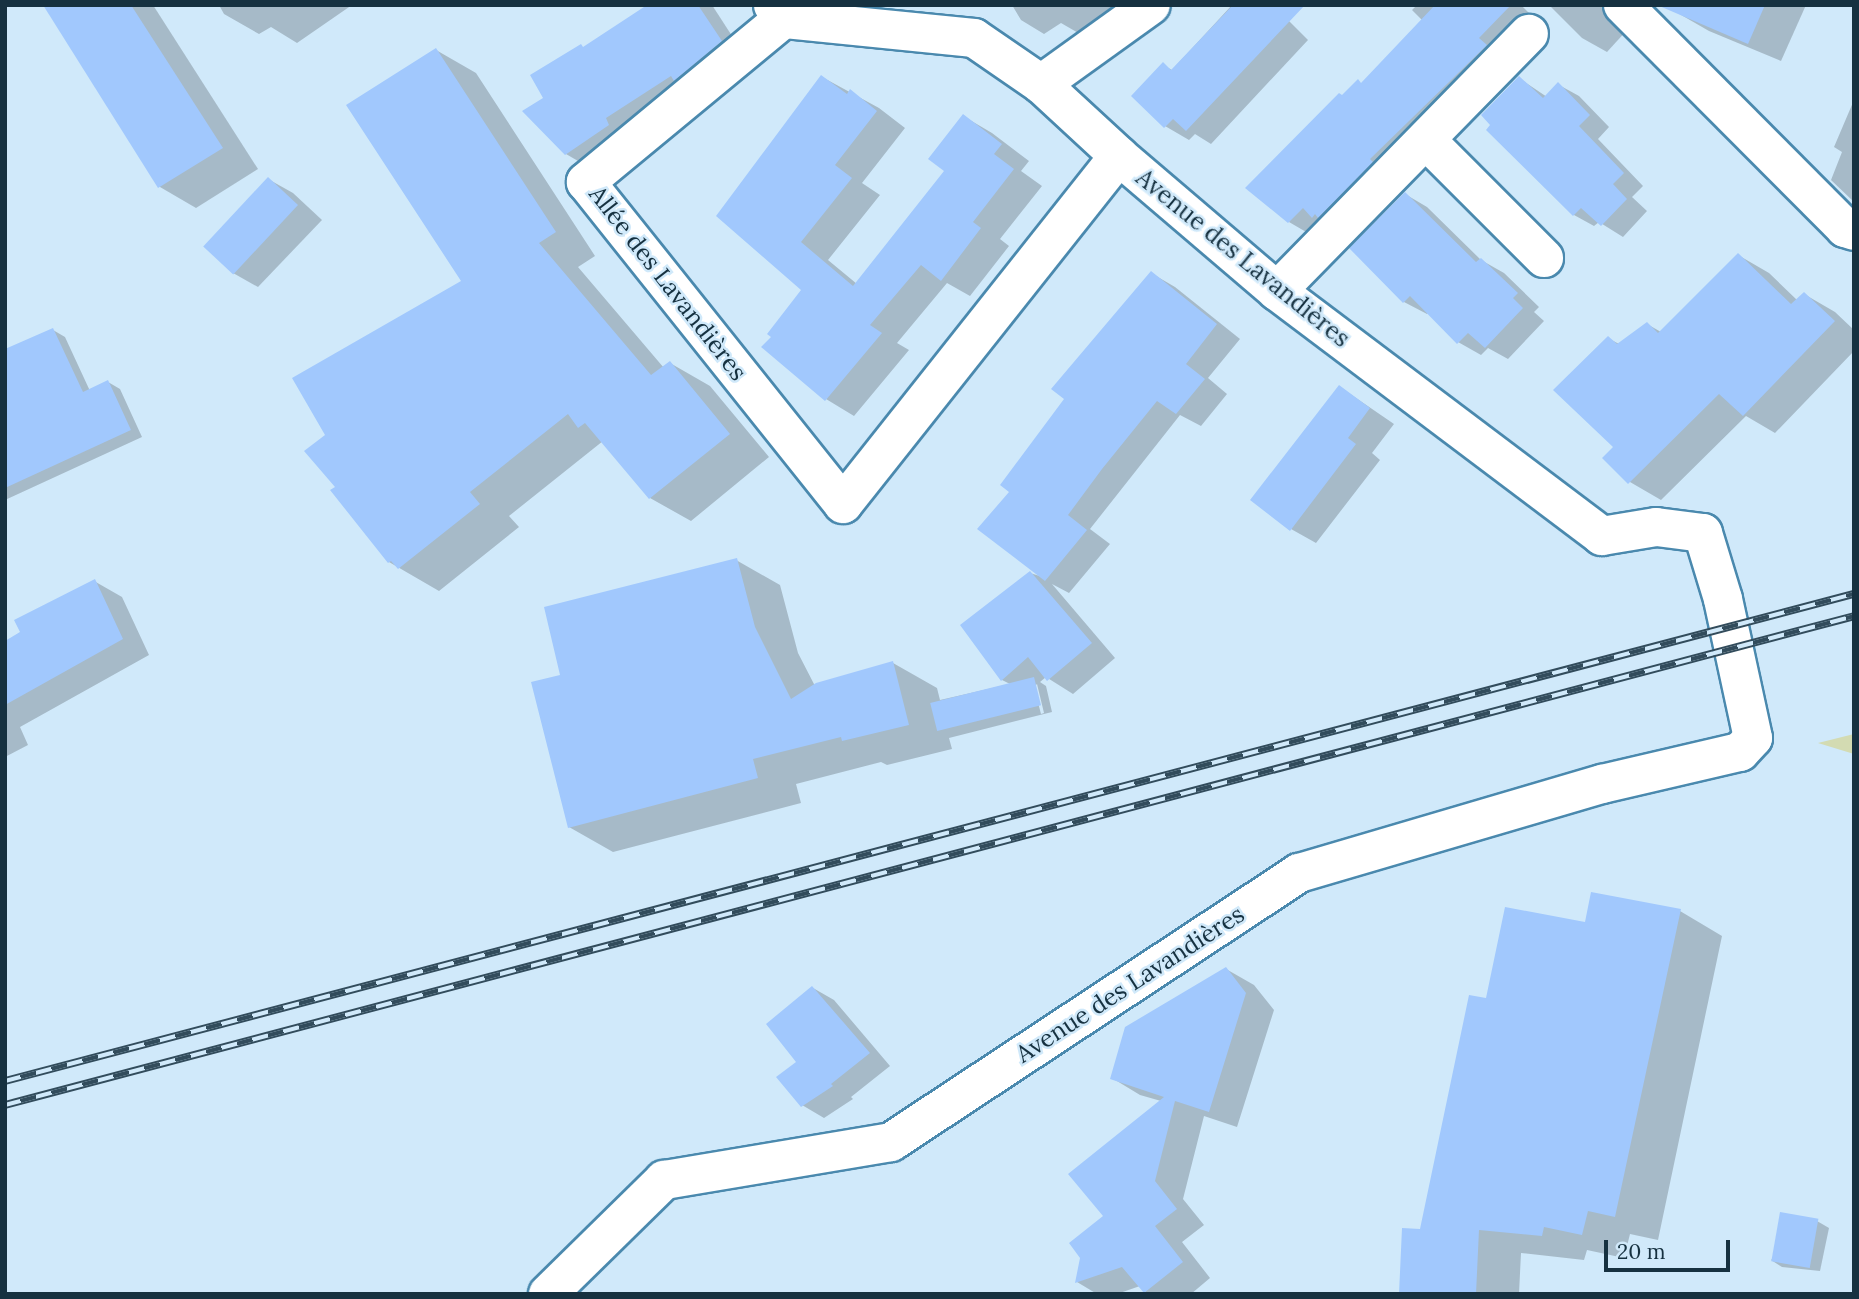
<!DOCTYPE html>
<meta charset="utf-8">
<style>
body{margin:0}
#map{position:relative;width:1859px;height:1299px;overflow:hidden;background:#d0e9fa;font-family:Lora,serif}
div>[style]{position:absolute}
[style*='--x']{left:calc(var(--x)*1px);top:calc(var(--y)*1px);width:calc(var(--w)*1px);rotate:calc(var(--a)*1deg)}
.green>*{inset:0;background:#d3dbb2}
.shadow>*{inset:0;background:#0003}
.building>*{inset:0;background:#a1c8fd;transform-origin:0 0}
.roads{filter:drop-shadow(2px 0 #4a89ae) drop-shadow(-2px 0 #4a89ae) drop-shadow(0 2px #4a89ae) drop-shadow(0 -2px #4a89ae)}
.minor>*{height:38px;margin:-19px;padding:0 19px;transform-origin:19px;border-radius:19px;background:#fff}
.rail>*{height:8px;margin-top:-4px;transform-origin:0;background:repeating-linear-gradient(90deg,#d0e9fa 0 16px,#324c5c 0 32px);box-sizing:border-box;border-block:2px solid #324c5c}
span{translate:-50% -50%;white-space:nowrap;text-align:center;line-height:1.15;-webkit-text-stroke:5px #d0e9fa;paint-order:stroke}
.street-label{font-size:24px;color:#163140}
.frame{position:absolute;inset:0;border:7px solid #163140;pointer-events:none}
.scale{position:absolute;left:1604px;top:1240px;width:126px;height:32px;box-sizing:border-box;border:4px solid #163140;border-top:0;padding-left:9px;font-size:21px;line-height:24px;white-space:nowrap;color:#163140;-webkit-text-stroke:5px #d0e9fa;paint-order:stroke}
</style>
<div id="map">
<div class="green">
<i style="clip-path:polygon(1854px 734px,1854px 754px,1818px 743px)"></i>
</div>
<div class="shadow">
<i style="clip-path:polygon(45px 5px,153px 5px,258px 169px,196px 208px,160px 187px)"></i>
<i style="clip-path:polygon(219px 5px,352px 5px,297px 43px,271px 27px,259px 34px,224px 14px)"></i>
<i style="clip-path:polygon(650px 5px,712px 5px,745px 56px,590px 168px,566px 154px,546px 99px)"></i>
<i style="clip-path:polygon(1012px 5px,1143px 5px,1080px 34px,1061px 23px,1044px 34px,1021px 20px)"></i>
<i style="clip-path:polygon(1232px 5px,1273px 5px,1308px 40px,1211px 144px,1195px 134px,1189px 140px,1165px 126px,1163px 65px,1172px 70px)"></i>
<i style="clip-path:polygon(1417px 5px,1521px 5px,1535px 19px,1313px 236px,1289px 222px,1342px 97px,1362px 84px,1423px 21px,1412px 10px)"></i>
<i style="clip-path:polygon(1549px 5px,1612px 5px,1628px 29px,1607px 52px,1582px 38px)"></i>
<i style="clip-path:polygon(1679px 5px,1806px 5px,1781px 61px,1709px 31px,1676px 12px)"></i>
<i style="clip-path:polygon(436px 50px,476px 73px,595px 256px,578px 267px,664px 368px,670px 363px,710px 386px,769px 457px,691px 521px,650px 498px,603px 441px,509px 516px,519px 527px,439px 591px,389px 562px,337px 487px,327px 435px,463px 282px)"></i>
<i style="clip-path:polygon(822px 77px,879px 108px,905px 128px,862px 183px,880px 195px,828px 260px,857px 284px,947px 171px,963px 116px,992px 133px,1029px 161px,1021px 171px,1042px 186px,1000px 239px,1009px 246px,970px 296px,947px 283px,897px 343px,909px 350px,854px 416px,826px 399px,773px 337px,804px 290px,719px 215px)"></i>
<i style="clip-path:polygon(1519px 78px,1547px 97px,1559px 85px,1579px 96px,1609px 127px,1598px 139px,1643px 186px,1632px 197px,1647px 211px,1623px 237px,1599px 222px,1594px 226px,1574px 215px)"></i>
<i style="clip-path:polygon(1854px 100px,1854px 202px,1831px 180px,1842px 152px,1834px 147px)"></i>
<i style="clip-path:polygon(268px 179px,293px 193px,322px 220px,258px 287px,233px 273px)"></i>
<i style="clip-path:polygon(1405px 194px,1427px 207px,1481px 260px,1504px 273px,1539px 307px,1534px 312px,1544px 321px,1508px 359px,1488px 348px,1481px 355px,1458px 342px,1428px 313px,1427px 314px,1404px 302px)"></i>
<i style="clip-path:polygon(1738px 255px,1769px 273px,1797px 300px,1804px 294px,1835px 312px,1854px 330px,1854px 351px,1775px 433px,1746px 416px,1661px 500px,1630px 482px,1615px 447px,1608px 338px,1619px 344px,1647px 324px,1661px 332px)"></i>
<i style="clip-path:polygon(evenodd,1151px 273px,1175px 287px,1240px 339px,1208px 378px,1227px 394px,1201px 426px,1180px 415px,1090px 529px,1110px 544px,1069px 593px,1052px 584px,1115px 658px,1073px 694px,1046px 677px,1040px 682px,1046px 686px,1052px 712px,949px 738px,952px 749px,887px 765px,881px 762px,796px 784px,801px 803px,613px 852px,569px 827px,562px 676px,736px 560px,780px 585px,798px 653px,815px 686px,893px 663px,937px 688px,940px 700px,1010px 684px,1002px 680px,962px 625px,1030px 573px,1043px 577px,1011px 491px,1066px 399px,1151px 273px,1037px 684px,1044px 713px,1041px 714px,1034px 687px,1037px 684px)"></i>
<i style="clip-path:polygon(53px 330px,65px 337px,90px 391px,108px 382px,120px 389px,142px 437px,5px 500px,5px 351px)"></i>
<i style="clip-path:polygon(1340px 387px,1394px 424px,1372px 453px,1380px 460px,1316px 543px,1291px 529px)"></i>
<i style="clip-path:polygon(94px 581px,122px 597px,149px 655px,20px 727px,28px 745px,5px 757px,5px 643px)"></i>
<i style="clip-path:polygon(1680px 911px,1722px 936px,1658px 1240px,1630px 1234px,1624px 1258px,1587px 1250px,1584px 1260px,1521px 1253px,1519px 1294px,1401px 1294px,1422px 1231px,1487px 1000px,1586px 924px)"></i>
<i style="clip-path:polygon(1226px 969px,1254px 985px,1274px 1010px,1237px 1127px,1204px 1116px,1183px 1199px,1204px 1225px,1182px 1242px,1210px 1278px,1191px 1294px,1148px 1294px,1140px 1286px,1117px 1294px,1097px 1294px,1077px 1282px,1161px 1101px,1140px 1095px,1112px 1078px)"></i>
<i style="clip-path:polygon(813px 988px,834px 1000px,890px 1066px,851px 1097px,853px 1099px,824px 1118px,802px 1105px,798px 1062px)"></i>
<i style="clip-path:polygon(1817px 1221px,1829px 1228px,1820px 1271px,1782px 1267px,1771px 1260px)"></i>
</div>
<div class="building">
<i style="clip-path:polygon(43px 5px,131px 5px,223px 148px,158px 188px)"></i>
<i style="clip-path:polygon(647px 5px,698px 5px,722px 41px,674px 81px,671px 76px,606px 118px,609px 125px,565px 155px,522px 111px,543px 98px,530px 75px,581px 44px,583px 47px)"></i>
<i style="clip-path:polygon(1233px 5px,1305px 5px,1186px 131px,1173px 119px,1164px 128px,1131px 96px,1163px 62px,1171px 70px)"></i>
<i style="clip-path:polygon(1435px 5px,1511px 5px,1479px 38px,1487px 45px,1370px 159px,1373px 162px,1318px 218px,1315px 214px,1312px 218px,1303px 208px,1288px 223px,1245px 188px,1339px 93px,1342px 95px,1358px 79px,1361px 83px)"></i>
<i style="clip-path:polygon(1657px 5px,1765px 5px,1748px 44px)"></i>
<i style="clip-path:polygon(436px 48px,556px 232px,539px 243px,651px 375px,670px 361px,730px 434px,649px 499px,585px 423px,578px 428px,568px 414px,470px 492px,480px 504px,398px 569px,391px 561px,388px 563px,330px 490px,335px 487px,304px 451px,325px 435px,292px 378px,461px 281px,346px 105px)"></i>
<i style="clip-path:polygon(821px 75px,847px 94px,850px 89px,877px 111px,835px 165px,852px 178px,801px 242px,853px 286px,944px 171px,928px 159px,963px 114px,1002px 144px,994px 154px,1014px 169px,973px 222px,981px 228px,941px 281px,921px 265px,870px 325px,882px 333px,825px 401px,761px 347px,771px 337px,767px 334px,801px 290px,716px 216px)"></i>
<i style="clip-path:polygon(1519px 76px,1543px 98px,1558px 82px,1590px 115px,1579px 126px,1624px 173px,1613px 184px,1627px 199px,1601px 226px,1581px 208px,1573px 216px,1486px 130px,1490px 125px,1481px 115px)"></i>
<i style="left:268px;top:177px;width:41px;height:95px;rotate:43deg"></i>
<i style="clip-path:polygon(1405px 192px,1476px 262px,1481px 258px,1518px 293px,1513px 298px,1523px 308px,1485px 348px,1468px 333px,1457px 344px,1410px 296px,1403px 303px,1349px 248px)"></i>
<i style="clip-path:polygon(1738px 253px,1791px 304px,1804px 292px,1835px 321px,1743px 416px,1719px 394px,1628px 484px,1602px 458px,1613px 447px,1553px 390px,1608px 336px,1617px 344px,1647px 322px,1658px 333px)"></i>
<i style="clip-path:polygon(1151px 271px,1217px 324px,1186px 364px,1205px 379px,1176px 414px,1157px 401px,1102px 469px,1068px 515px,1087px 530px,1045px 581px,977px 529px,1009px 492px,1000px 485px,1064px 399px,1051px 389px)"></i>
<i style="clip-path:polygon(53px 328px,83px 392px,108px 380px,131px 430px,5px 488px,5px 349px)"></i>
<i style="clip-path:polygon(1339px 385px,1370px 408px,1348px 438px,1356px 444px,1290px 531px,1250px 500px)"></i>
<i style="clip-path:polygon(737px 558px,755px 627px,791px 699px,816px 683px,893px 661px,909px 725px,842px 741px,841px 737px,753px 759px,758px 778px,568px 828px,531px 682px,560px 675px,544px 607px)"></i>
<i style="clip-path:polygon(1030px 571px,1092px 643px,1047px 681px,1028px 657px,1001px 681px,960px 625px)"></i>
<i style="clip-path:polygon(95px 579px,123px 639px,5px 705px,5px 641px,20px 632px,14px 620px)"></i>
<i style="left:1034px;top:677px;width:29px;height:107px;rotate:76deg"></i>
<i style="clip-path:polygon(1591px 892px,1681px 909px,1615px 1217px,1588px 1211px,1582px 1235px,1544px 1227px,1542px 1236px,1479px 1230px,1476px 1294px,1399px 1294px,1402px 1228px,1420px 1229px,1469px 995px,1486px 998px,1505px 907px,1585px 922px)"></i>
<i style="clip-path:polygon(1226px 967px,1246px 993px,1209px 1112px,1175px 1101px,1155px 1181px,1177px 1209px,1155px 1226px,1183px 1262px,1144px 1293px,1122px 1267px,1075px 1283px,1080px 1258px,1069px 1243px,1103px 1216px,1068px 1174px,1164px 1097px,1110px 1079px,1125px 1027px)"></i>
<i style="clip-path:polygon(812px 986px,870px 1053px,831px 1084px,833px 1086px,801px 1107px,776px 1077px,796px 1062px,766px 1024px)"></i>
<i style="left:1780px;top:1212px;width:39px;height:50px;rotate:10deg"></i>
</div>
<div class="roads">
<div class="minor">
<i style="--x:1623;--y:5;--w:315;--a:45.1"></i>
<i style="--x:1845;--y:228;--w:9;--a:18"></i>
<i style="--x:783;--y:19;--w:256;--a:140.4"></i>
<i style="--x:586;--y:182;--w:412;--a:51.4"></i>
<i style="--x:843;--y:504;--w:444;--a:-51.6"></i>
<i style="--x:1041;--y:84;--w:135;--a:-35.7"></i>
<i style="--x:1426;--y:140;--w:167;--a:45"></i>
<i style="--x:1277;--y:291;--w:360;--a:-45.6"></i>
<i style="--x:548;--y:1294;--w:163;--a:-44.5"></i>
<i style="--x:664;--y:1180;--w:230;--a:-9.5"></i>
<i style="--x:891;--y:1142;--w:489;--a:-33.4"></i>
<i style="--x:1299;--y:873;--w:316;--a:-16.4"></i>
<i style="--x:1602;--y:784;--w:142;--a:-13.1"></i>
<i style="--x:1740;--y:752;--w:19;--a:-47"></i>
<i style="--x:1753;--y:738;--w:142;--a:-102.2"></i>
<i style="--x:1723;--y:599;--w:69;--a:-106.9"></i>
<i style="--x:1703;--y:533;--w:47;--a:-172.7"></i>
<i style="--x:1656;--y:527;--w:55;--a:170.5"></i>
<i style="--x:1602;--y:536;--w:407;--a:-143"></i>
<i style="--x:1277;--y:291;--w:208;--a:-139.5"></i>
<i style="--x:1119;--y:156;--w:106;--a:-137.3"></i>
<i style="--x:1041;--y:84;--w:81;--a:-145.5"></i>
<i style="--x:974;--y:38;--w:192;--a:-174.3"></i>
<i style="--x:783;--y:19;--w:17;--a:-126"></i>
</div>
</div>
<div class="rail">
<i style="--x:5;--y:1081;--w:1912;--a:-14.76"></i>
<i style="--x:5;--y:1105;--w:1913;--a:-14.81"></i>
</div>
<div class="street-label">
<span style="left:1243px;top:258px;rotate:39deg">Avenue des Lavandières</span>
<span style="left:668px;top:283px;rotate:52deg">Allée des Lavandières</span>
<span style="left:1130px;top:984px;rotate:-33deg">Avenue des Lavandières</span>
</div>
<div class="frame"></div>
<div class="scale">20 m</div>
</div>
